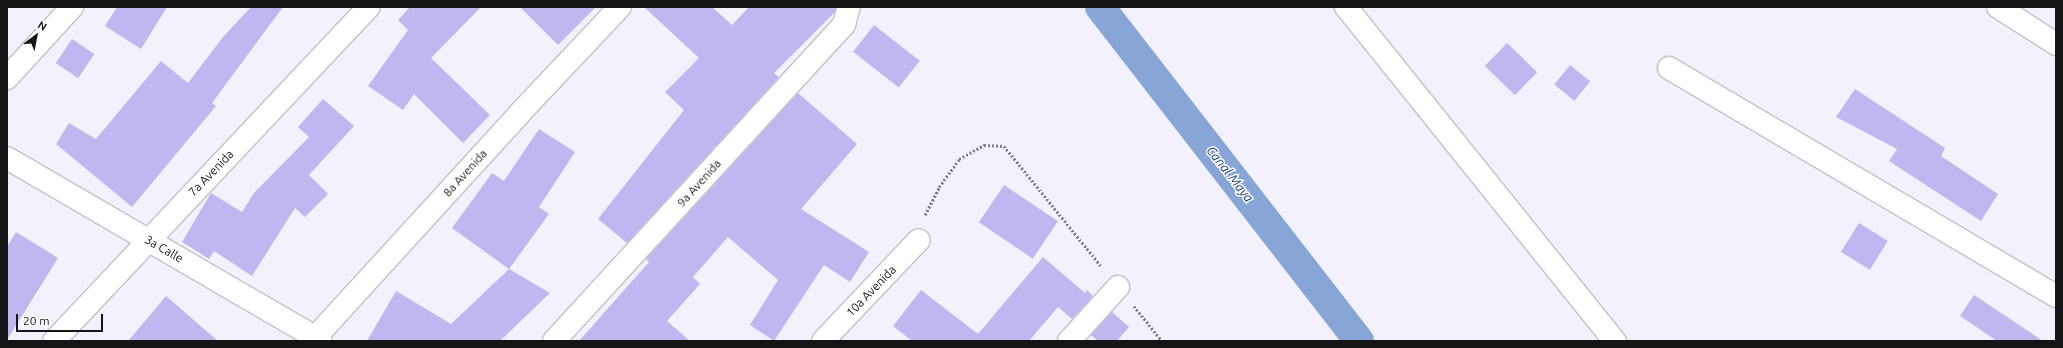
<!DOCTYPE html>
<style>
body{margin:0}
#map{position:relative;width:2063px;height:348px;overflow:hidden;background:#f3f2fc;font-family:Ubuntu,sans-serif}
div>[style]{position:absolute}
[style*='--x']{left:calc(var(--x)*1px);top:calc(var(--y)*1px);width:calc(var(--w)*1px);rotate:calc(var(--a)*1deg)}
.canal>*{height:30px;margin:-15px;padding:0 15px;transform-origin:15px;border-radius:15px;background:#88a5d7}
.building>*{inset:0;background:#c0b7f0;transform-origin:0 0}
.path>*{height:2.5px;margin-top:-1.25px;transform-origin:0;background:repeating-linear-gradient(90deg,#7d7d83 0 2px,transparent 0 4px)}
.roads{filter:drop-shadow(1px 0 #c2c2cb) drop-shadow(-1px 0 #c2c2cb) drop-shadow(0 1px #c2c2cb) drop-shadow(0 -1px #c2c2cb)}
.minor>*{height:22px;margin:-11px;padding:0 11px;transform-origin:11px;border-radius:11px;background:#fff}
span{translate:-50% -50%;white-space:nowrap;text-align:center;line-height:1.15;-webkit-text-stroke:3px #fff;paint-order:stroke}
.street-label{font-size:12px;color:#151518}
.water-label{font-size:13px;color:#1d3f7b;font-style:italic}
.frame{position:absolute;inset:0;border:8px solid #151518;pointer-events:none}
.north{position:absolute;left:16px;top:16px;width:40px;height:40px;-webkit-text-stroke:3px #fff;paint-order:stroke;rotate:32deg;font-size:11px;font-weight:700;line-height:16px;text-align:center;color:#151518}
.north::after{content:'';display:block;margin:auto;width:14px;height:18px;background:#151518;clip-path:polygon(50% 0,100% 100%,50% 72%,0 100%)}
.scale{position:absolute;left:16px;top:314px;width:87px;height:18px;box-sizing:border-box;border:2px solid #151518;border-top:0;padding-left:5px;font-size:12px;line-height:14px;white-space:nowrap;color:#151518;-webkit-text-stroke:3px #fff;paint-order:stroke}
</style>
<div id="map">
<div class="canal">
<i style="--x:1100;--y:7;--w:423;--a:52.2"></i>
</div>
<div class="building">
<i style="clip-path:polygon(117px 7px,167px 7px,141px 49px,105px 26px)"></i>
<i style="clip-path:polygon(251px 7px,283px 7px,212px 103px,216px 106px,132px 207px,56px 144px,69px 123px,96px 139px,161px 61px,188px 83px,223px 37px)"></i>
<i style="clip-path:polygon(410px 7px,481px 7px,431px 58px,490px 115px,463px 143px,414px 94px,403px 110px,368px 86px,408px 30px,398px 20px)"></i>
<i style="clip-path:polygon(520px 7px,596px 7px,558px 45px)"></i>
<i style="clip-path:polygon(644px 7px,712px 7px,732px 25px,749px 7px,836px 7px,835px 12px,774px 73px,779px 77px,627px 243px,598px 219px,684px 110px,665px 92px,699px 58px)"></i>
<i style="left:874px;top:25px;width:58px;height:34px;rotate:38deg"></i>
<i style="left:72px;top:39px;width:27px;height:29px;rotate:34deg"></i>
<i style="left:1507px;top:43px;width:42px;height:32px;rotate:44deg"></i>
<i style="left:1570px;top:65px;width:26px;height:25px;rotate:39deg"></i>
<i style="clip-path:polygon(1855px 89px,1945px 148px,1941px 156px,1998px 194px,1981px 221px,1889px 161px,1897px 149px,1836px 117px)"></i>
<i style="clip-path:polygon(798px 93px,857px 144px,801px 209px,869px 252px,850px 282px,824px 265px,774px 341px,750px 325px,778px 280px,728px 237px,693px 277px,700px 284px,667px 321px,690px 341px,579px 341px,649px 262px,646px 259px)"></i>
<i style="clip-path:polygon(323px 99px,354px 126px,309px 175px,328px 194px,305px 217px,295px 208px,252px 276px,214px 251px,209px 259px,182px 242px,211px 193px,242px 212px,254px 193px,309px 137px,298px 127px)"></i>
<i style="clip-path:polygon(539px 129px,575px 152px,539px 207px,549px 214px,509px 269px,452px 228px,492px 173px,504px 181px)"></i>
<i style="left:1004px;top:185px;width:65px;height:45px;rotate:34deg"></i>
<i style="left:1859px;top:223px;width:34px;height:34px;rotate:32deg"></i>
<i style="clip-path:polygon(16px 232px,58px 258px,7px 340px,7px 247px)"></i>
<i style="clip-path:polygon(1043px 257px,1085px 293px,1087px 290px,1093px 296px,1072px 319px,1058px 307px,1029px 341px,912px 341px,893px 326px,921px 290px,978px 334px)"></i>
<i style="clip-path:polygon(509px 269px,550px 293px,500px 341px,367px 341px,396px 291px,451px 324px)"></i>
<i style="clip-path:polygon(1974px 295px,2043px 341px,1997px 341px,1960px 316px)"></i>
<i style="clip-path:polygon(166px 296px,218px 341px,128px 341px)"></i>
<i style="clip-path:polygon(1112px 312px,1129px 327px,1117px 341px,1098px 341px,1091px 335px)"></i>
</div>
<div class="path">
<i style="--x:925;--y:215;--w:31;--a:-63"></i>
<i style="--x:939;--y:187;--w:34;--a:-54"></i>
<i style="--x:959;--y:159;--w:29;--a:-29"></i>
<i style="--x:984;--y:145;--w:20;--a:3"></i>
<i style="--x:1004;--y:146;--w:156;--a:51"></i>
<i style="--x:1134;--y:306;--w:45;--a:51.3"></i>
</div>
<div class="roads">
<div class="minor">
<i style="--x:1346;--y:7;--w:429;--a:51.2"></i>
<i style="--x:1998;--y:7;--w:69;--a:32.5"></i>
<i style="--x:1669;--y:68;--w:449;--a:30.5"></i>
<i style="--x:7;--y:78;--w:96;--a:-47.5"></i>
<i style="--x:7;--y:158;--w:363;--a:30.2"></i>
<i style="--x:54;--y:341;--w:459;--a:-46.7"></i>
<i style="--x:312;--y:341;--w:307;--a:-47.6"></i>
<i style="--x:519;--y:114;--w:147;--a:-46.7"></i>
<i style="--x:554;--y:341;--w:430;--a:-47.5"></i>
<i style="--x:844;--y:24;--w:18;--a:-74"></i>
<i style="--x:823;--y:341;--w:139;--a:-46.5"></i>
<i style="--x:1069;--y:341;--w:73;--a:-47.8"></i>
</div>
</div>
<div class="street-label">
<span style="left:211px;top:173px;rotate:-46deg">7a Avenida</span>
<span style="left:465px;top:173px;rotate:-48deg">8a Avenida</span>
<span style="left:699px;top:183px;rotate:-48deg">9a Avenida</span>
<span style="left:164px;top:249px;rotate:30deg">3a Calle</span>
<span style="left:871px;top:291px;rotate:-46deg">10a Avenida</span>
</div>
<div class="water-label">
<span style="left:1230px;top:174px;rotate:52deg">Canal Maya</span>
</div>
<div class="frame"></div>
<div class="north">N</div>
<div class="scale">20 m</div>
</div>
